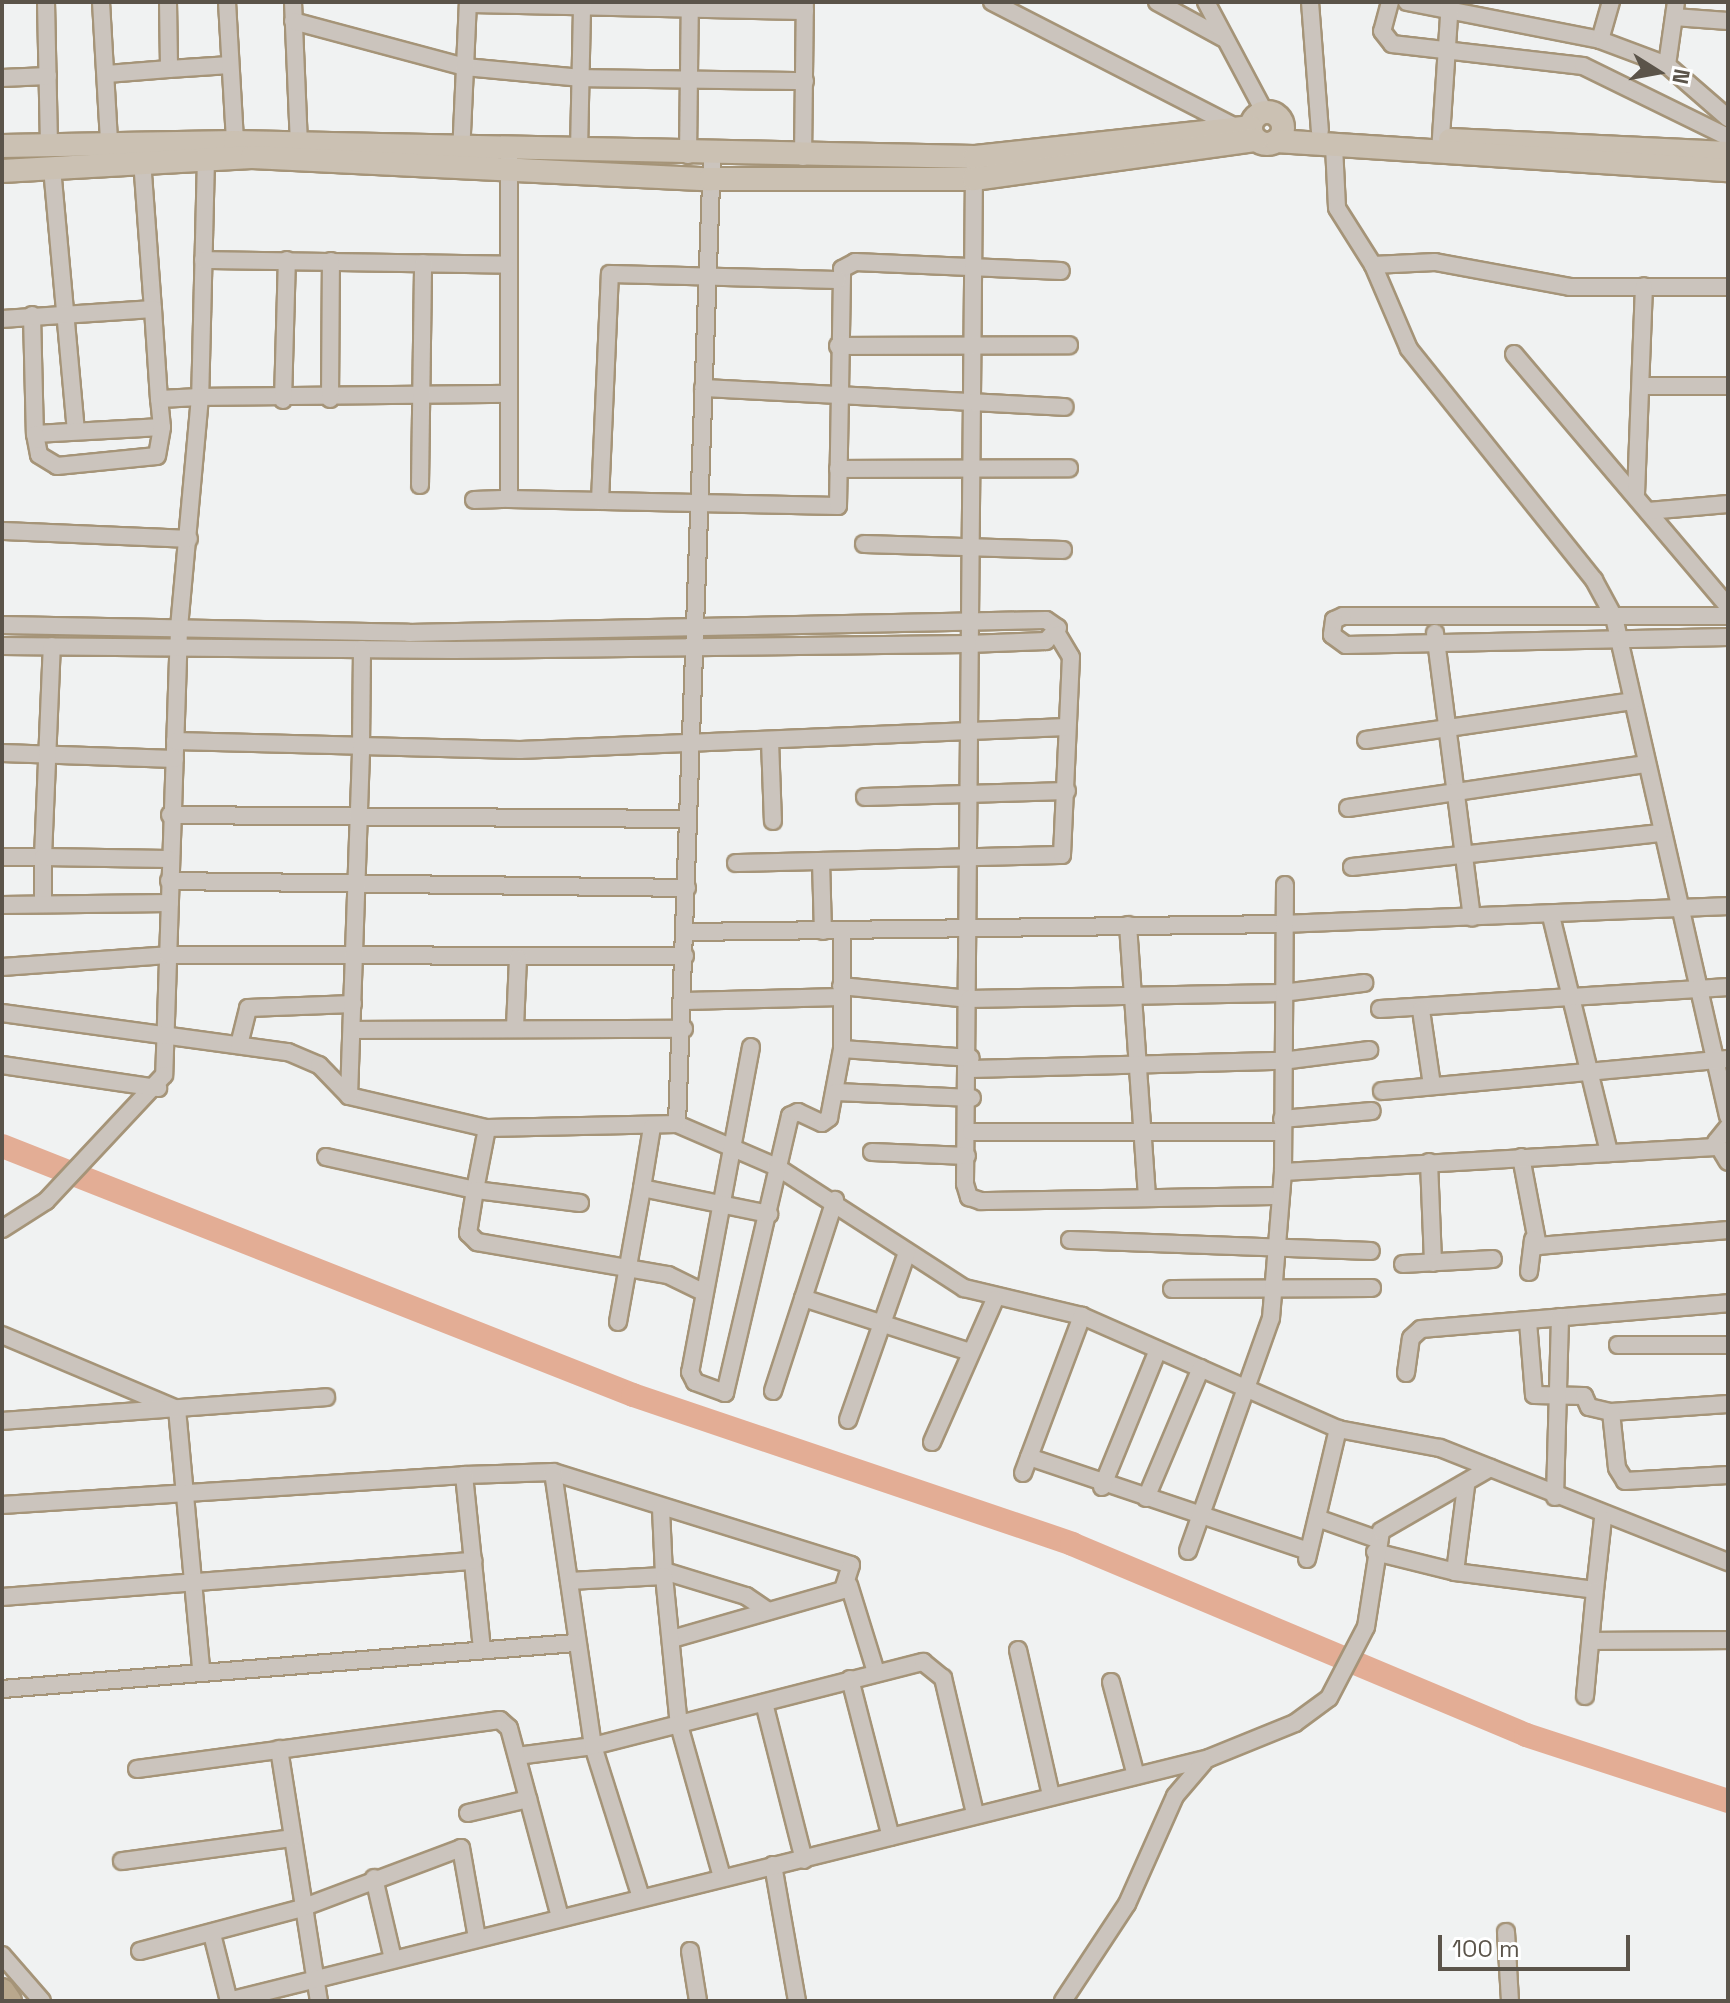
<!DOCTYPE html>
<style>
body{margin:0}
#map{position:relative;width:1730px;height:2003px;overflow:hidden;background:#f0f2f2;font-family:"Space Grotesk",sans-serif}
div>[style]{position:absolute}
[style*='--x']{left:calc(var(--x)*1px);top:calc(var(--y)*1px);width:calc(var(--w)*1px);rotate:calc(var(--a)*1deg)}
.river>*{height:24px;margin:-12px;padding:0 12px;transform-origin:12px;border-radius:12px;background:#e3ad95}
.roads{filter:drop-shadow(2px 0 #a59478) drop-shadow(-2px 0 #a59478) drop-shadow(0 2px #a59478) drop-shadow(0 -2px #a59478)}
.minor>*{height:16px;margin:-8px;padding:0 8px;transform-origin:8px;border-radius:8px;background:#cbc4bd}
.major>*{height:22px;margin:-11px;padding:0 11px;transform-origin:11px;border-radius:11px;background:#cbc1b3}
.major>.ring{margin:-11px;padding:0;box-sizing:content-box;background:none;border:22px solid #cbc1b3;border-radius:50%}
.highway>*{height:24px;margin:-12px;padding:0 12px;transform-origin:12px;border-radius:12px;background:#b9a88d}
span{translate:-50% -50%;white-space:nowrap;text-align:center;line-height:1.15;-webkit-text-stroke:7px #fff;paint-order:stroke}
.frame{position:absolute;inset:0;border:4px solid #5b544a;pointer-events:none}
.north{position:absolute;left:1618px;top:32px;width:80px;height:80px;-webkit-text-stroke:6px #fff;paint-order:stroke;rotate:101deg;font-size:22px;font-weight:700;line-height:32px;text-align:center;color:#5b544a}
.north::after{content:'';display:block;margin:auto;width:28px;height:36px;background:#5b544a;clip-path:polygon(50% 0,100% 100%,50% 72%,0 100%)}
.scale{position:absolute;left:1438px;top:1935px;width:192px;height:36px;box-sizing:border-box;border:4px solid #5b544a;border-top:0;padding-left:10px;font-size:24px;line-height:28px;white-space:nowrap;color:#5b544a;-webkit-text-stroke:6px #fff;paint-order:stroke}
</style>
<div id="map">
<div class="river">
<i style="--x:2;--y:1146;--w:678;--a:21.53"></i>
<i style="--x:633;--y:1395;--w:464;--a:18.7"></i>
<i style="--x:1072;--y:1544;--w:493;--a:22.8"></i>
<i style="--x:1526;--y:1735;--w:213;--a:18.1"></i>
</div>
<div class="roads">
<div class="minor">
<i style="--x:46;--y:2;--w:142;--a:88.8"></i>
<i style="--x:101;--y:2;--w:140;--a:86.7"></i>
<i style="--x:168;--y:2;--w:67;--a:89.1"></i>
<i style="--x:169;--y:69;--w:61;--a:-3.8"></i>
<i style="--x:227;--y:2;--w:140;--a:86.7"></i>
<i style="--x:293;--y:2;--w:143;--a:87.6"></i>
<i style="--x:992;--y:2;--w:276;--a:27.2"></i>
<i style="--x:1157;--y:2;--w:75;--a:28.6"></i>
<i style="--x:1206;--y:2;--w:123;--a:62"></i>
<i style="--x:1310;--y:2;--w:129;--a:85.6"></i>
<i style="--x:1390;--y:2;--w:30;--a:105"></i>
<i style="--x:1382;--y:31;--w:16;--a:52"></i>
<i style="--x:1392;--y:44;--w:192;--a:6.6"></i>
<i style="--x:1583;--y:66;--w:161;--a:26.1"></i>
<i style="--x:1407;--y:2;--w:197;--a:11.1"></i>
<i style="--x:1600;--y:40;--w:72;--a:20.5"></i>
<i style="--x:1667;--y:65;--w:81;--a:41"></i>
<i style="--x:468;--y:4;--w:337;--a:1.2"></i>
<i style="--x:1674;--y:17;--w:54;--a:4.2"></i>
<i style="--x:293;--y:21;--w:178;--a:15"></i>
<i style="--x:465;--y:67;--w:117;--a:5.4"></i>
<i style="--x:581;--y:78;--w:224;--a:0.8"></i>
<i style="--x:1600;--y:40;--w:40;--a:-74"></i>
<i style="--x:1667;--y:65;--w:64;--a:-81.9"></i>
<i style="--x:107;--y:74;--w:62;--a:-4.6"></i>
<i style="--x:2;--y:78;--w:46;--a:-2.5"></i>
<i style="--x:1334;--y:146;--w:62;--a:87.2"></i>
<i style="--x:1337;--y:208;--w:67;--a:57.7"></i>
<i style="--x:1373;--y:265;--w:91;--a:66.8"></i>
<i style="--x:1409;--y:349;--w:296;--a:51.3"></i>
<i style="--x:1594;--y:580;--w:42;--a:61.6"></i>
<i style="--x:1614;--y:617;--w:512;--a:77.13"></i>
<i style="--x:579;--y:151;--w:149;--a:-88.8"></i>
<i style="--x:1440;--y:152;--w:150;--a:-86.2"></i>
<i style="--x:461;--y:155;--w:153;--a:-87.4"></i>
<i style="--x:688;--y:155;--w:153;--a:-89.3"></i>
<i style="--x:803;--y:157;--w:153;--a:-89.3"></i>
<i style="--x:206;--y:158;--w:239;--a:91.4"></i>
<i style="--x:200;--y:397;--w:307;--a:-0.6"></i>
<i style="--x:509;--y:158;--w:341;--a:90"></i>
<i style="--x:509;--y:499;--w:329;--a:1.2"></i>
<i style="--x:838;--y:506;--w:237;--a:-89"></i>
<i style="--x:842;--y:269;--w:15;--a:-28"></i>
<i style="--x:855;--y:262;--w:206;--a:2.5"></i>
<i style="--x:142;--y:160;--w:149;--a:85.8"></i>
<i style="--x:52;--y:168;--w:264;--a:84.8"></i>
<i style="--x:974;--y:171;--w:1013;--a:90.51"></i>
<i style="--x:965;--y:1184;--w:14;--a:73"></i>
<i style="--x:969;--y:1197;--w:13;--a:18"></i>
<i style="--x:981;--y:1201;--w:299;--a:-1"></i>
<i style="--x:203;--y:260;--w:302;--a:0.9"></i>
<i style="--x:1373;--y:265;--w:62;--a:-2.8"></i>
<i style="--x:1435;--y:262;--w:137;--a:10.5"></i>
<i style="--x:1570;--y:287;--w:158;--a:0"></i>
<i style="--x:32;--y:315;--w:119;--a:88.6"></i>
<i style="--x:35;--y:434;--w:127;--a:-3.2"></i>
<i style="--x:162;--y:427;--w:28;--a:-96"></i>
<i style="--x:2;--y:319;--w:151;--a:-3.8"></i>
<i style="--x:153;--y:309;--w:90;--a:86.2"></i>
<i style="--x:159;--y:399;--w:41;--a:-2.8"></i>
<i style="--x:200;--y:397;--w:233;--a:95.2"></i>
<i style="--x:179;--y:629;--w:446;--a:91.9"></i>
<i style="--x:164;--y:1075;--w:173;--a:133.1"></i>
<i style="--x:46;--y:1201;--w:52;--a:147.5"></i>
<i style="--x:838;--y:346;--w:231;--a:-0.2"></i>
<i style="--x:1514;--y:354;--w:331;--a:49.7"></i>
<i style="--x:1644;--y:386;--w:84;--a:0"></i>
<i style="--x:703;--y:388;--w:362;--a:3"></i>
<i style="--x:330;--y:399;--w:138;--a:-89.6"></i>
<i style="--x:283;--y:400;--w:140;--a:-88.4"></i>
<i style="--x:35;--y:434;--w:21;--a:79"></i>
<i style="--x:39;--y:455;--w:21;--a:31"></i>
<i style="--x:57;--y:466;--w:100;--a:-5.7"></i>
<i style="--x:157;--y:456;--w:29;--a:-80"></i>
<i style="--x:838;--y:469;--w:231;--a:-0.2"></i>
<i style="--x:420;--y:485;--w:222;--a:-89.2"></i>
<i style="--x:1636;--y:494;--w:208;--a:-87.8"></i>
<i style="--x:474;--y:500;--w:35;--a:-2"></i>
<i style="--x:600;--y:501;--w:227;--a:-87.5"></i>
<i style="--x:610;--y:274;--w:228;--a:1.5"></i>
<i style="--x:1648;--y:511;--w:80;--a:-5"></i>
<i style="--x:2;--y:531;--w:187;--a:2.4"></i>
<i style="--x:864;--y:544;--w:199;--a:1.7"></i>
<i style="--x:1728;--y:616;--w:385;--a:180"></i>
<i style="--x:1343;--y:616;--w:10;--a:156"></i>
<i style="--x:1334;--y:620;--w:15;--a:98"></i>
<i style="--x:1332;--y:635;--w:17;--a:36"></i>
<i style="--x:1346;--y:645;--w:382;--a:-1.2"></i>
<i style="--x:2;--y:625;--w:407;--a:1.1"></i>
<i style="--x:409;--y:633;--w:637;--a:-1.17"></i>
<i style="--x:1046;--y:620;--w:14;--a:34"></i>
<i style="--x:1058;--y:628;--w:18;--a:133"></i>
<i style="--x:1046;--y:641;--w:78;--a:177.8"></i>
<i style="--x:968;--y:644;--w:514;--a:179.33"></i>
<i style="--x:454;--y:650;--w:452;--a:-179.5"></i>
<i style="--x:1435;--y:633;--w:287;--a:82.6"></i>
<i style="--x:1366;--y:740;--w:269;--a:-8.3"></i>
<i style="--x:175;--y:741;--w:186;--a:1.5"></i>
<i style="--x:361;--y:746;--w:97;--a:-89.4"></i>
<i style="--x:770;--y:741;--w:80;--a:87.9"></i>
<i style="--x:2;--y:753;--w:173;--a:2"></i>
<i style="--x:865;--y:797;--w:202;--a:-1.7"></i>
<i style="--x:1348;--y:808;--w:300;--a:-8.4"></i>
<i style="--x:170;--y:815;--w:518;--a:0.44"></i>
<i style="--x:2;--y:857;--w:41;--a:0"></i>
<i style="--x:43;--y:857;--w:211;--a:-87.6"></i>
<i style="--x:821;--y:861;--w:70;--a:88.4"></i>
<i style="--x:736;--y:863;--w:326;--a:-1.4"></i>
<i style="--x:1062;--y:855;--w:198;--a:-87.4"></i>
<i style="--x:1071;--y:657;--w:26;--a:-121"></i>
<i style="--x:1352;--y:867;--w:310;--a:-6.3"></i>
<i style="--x:169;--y:881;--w:518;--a:0.77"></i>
<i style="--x:43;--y:904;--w:47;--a:-90"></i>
<i style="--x:43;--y:857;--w:125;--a:0.9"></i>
<i style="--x:2;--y:905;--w:168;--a:-0.7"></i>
<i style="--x:1551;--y:916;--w:244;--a:76.2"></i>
<i style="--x:1128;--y:925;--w:272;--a:86"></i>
<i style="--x:687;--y:932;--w:597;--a:-0.77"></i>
<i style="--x:1284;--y:924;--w:444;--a:-2.3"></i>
<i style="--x:2;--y:967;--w:166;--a:-4.1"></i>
<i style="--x:168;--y:955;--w:517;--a:0.11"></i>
<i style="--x:841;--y:986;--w:129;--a:5.8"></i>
<i style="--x:969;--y:999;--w:313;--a:-1.1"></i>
<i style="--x:1282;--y:993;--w:83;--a:-7"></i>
<i style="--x:685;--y:1001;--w:156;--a:-1.5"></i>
<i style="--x:1380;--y:1009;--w:349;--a:-3.6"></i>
<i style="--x:1421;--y:1010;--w:76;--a:81.7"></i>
<i style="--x:2;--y:1013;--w:289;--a:7.8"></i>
<i style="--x:288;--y:1052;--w:34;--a:23"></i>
<i style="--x:319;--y:1065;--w:43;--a:45.9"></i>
<i style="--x:349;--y:1096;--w:142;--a:13.1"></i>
<i style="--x:487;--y:1128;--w:190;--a:-1.2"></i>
<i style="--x:677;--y:1124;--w:109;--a:23.3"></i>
<i style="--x:777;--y:1167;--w:223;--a:32.9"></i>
<i style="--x:964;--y:1288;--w:121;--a:13.3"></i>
<i style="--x:1082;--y:1316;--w:280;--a:23.8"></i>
<i style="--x:1338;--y:1429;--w:104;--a:10.6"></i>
<i style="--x:1440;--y:1448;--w:310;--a:21.6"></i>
<i style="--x:515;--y:1027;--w:69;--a:-87.5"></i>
<i style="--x:352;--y:1030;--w:332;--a:-0.2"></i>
<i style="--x:239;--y:1045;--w:38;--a:-76"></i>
<i style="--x:248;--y:1008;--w:105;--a:-2.2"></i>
<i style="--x:751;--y:1047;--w:331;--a:100.6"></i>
<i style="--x:690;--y:1372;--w:11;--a:63"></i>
<i style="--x:695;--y:1382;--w:32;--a:20"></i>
<i style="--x:725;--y:1393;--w:285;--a:-76.8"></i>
<i style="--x:790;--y:1116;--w:9;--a:-27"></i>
<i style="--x:798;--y:1112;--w:26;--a:25"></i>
<i style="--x:822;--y:1123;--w:9;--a:-36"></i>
<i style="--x:829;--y:1118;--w:70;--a:-79.3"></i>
<i style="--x:842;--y:1049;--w:118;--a:-90"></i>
<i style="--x:842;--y:1049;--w:129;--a:4"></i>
<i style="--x:2;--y:1065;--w:158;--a:8.4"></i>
<i style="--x:971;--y:1069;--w:311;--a:-1.5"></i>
<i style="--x:1282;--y:1061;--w:88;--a:-7.2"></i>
<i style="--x:1382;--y:1091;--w:347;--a:-5.3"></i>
<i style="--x:836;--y:1092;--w:136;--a:2.5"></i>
<i style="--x:349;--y:1096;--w:350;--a:-88"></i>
<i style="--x:361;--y:746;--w:159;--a:1.4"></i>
<i style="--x:520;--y:750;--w:547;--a:-2.41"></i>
<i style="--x:1282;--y:1119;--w:90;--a:-5.1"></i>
<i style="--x:677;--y:1124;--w:968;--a:-87.93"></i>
<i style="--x:652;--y:1127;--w:62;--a:99.3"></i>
<i style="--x:642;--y:1188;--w:130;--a:11.6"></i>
<i style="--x:1728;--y:1127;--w:19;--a:129"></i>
<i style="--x:1716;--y:1142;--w:23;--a:59"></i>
<i style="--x:971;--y:1132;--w:309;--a:0"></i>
<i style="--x:872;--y:1152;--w:95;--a:2.4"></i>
<i style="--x:326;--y:1157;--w:153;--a:12.5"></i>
<i style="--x:475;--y:1190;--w:63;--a:-79"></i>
<i style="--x:1521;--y:1157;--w:91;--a:79.2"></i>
<i style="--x:1538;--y:1246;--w:191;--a:-4.8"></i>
<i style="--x:1429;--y:1162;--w:101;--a:87.7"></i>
<i style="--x:1283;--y:1172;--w:434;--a:-3.3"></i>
<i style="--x:580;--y:1203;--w:106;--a:-172.9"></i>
<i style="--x:475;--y:1190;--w:44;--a:99.2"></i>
<i style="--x:468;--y:1233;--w:13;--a:45"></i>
<i style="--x:477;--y:1242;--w:194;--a:9.8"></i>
<i style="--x:668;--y:1275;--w:39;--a:26"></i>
<i style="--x:1070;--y:1240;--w:301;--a:2.1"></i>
<i style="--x:1403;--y:1264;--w:90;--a:-3.2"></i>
<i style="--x:1529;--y:1272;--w:33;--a:-83"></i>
<i style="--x:1172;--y:1289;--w:200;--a:-0.3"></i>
<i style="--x:803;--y:1298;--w:176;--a:17.9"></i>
<i style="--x:618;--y:1322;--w:136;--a:-79.8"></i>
<i style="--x:1528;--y:1322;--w:73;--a:85.3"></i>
<i style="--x:1534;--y:1395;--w:50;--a:1.1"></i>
<i style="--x:1584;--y:1396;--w:12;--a:66"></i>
<i style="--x:1589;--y:1407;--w:23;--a:13"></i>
<i style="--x:1611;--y:1412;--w:117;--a:-3.9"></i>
<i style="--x:2;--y:1335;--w:190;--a:22.9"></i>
<i style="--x:177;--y:1409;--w:262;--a:84.7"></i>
<i style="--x:1618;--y:1345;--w:110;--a:0"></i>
<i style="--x:1406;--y:1373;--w:35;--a:-82"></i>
<i style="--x:1411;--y:1338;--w:13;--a:-42"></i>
<i style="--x:1421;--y:1329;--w:308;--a:-4.8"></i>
<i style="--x:773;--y:1391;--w:201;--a:-72"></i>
<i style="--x:1611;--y:1412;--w:56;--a:83.9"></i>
<i style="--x:1617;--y:1468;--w:15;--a:58"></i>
<i style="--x:1625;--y:1481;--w:103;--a:-3.3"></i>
<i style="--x:848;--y:1420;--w:178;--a:-70.6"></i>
<i style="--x:2;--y:1421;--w:325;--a:-4.2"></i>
<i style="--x:932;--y:1442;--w:156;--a:-66.2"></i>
<i style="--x:1029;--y:1457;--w:292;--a:18.6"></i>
<i style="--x:553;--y:1472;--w:312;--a:17.3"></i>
<i style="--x:851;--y:1565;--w:26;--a:108"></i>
<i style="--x:843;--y:1590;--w:178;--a:164"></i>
<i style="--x:1023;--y:1473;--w:168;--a:-69.4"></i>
<i style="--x:464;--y:1475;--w:89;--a:-1.9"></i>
<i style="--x:553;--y:1472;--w:277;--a:81.7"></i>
<i style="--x:593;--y:1746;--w:158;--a:72.4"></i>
<i style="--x:1102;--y:1487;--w:148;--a:-67.8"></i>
<i style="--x:1555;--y:1497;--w:180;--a:-88.4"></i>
<i style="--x:1146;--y:1498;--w:141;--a:-67.1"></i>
<i style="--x:2;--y:1505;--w:463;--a:-3.7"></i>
<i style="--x:464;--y:1475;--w:174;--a:84.1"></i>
<i style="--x:661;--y:1509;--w:67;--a:87.4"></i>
<i style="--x:1317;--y:1518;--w:66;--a:19.5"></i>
<i style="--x:1188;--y:1551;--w:247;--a:-70.4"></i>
<i style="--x:1271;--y:1318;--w:146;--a:-85.3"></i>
<i style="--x:1283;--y:1172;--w:287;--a:-89.6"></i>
<i style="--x:1375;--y:1552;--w:82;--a:14"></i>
<i style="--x:1455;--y:1572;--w:141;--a:7.3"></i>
<i style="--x:1595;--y:1590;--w:71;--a:-83.6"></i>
<i style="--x:1307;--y:1559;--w:134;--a:-76.6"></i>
<i style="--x:664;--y:1571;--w:86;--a:17"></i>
<i style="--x:746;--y:1596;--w:27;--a:34"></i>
<i style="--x:1455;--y:1572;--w:87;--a:-82.7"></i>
<i style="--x:569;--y:1581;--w:95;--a:-3"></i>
<i style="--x:664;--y:1576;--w:150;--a:84.3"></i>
<i style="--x:679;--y:1725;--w:158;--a:74.2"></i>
<i style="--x:849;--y:1585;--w:91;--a:72.8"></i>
<i style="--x:2;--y:1597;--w:473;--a:-4.4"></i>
<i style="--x:1591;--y:1641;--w:137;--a:-0.4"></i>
<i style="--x:1018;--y:1650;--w:149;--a:77.2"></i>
<i style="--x:850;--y:1679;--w:163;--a:75.5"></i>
<i style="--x:1111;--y:1682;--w:97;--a:75.1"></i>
<i style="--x:2;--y:1689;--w:575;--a:-4.59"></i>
<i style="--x:1585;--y:1696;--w:106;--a:-84.6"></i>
<i style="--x:764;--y:1703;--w:162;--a:75.7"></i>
<i style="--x:279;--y:1749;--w:255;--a:81"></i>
<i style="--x:517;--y:1756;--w:77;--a:-7.5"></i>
<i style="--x:593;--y:1746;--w:341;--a:-14.3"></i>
<i style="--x:923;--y:1662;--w:26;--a:39"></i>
<i style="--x:943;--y:1678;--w:139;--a:76.7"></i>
<i style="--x:137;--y:1769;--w:366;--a:-7.7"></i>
<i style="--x:500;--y:1720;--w:12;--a:42"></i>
<i style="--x:509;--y:1728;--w:196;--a:74.9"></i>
<i style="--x:468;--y:1813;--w:62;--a:-13.1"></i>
<i style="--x:122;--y:1861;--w:172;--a:-7.7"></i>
<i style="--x:773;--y:1865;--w:138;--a:80"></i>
<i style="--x:374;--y:1878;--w:83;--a:76.8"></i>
<i style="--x:1506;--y:1932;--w:69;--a:86.7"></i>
<i style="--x:212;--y:1934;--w:69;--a:75.8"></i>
<i style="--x:140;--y:1951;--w:164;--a:-14.8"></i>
<i style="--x:299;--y:1909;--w:173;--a:-20.6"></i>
<i style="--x:461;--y:1848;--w:91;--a:79.9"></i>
<i style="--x:690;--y:1951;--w:51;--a:80.9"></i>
<i style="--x:2;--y:1955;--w:61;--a:49"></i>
<i style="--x:228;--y:2001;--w:1011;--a:-13.91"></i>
<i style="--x:1209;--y:1758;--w:93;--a:-22.1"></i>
<i style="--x:1295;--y:1723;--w:42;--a:-36.3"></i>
<i style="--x:1329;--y:1698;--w:80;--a:-62.5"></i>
<i style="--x:1366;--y:1627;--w:97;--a:-81.1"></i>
<i style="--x:1381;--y:1531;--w:126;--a:-30"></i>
<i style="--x:1063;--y:2001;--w:116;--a:-56.6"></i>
<i style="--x:1127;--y:1904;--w:118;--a:-66"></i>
<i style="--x:1175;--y:1796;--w:45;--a:-49.5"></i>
</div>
<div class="major">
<i class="ring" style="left:1251px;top:112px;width:10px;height:10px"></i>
<i style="--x:1450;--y:140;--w:278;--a:2.7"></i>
<i style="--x:1276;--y:141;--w:453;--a:3.7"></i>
<i style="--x:2;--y:146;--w:233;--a:-1"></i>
<i style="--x:235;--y:142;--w:740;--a:1.16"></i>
<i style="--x:975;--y:157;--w:277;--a:-6.2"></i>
<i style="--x:2;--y:171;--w:250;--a:-3.2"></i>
<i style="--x:252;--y:157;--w:459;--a:2.8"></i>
<i style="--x:710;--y:179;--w:264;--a:0"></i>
<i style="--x:974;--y:179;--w:285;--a:-7.9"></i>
</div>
<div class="highway">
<i style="--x:2;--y:1991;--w:12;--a:55"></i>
</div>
</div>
<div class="frame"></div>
<div class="north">N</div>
<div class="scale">100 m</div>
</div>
